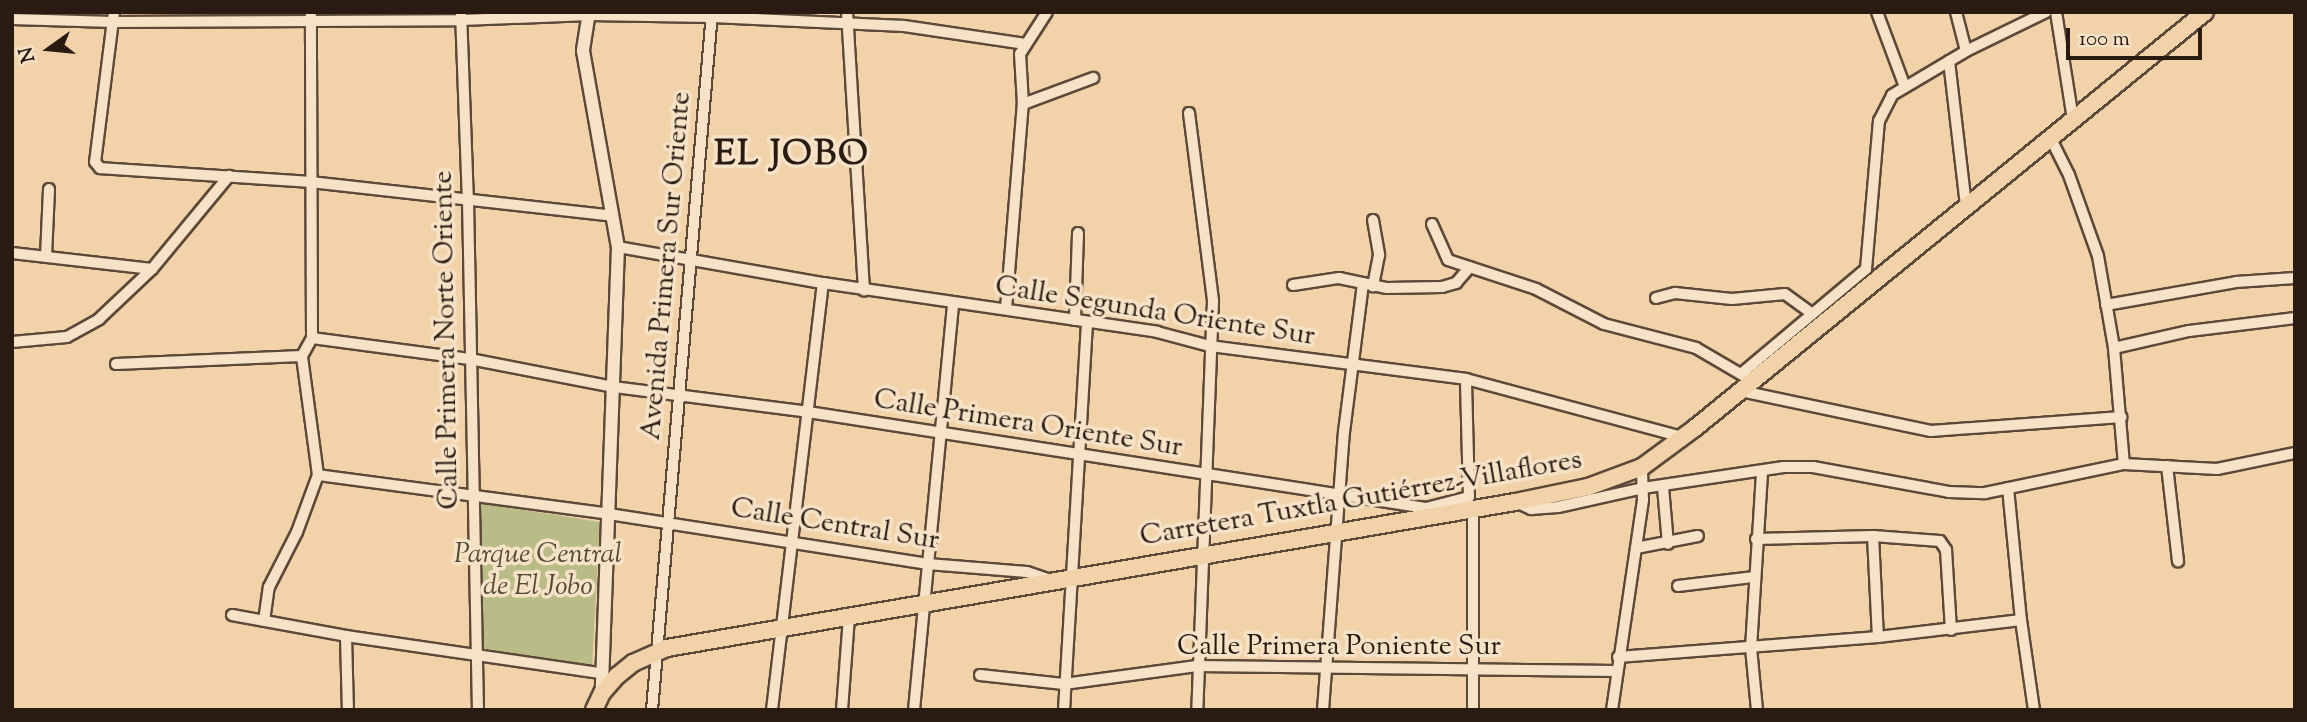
<!DOCTYPE html>
<meta charset="utf-8">
<style>
body{margin:0}
#map{position:relative;width:2307px;height:722px;overflow:hidden;background:#f1d2a9;font-family:"Sorts Mill Goudy",serif}
div>[style]{position:absolute}
[style*='--x']{left:calc(var(--x)*1px);top:calc(var(--y)*1px);width:calc(var(--w)*1px);rotate:calc(var(--a)*1deg)}
.green>*{inset:0;background:#babc88}
.roads{filter:drop-shadow(2px 0 #5c4938) drop-shadow(-2px 0 #5c4938) drop-shadow(0 2px #5c4938) drop-shadow(0 -2px #5c4938)}
.minor>*{height:10px;margin:-5px;padding:0 5px;transform-origin:5px;border-radius:5px;background:#f6e2c7}
.tertiary>*{height:12px;margin:-6px;padding:0 6px;transform-origin:6px;border-radius:6px;background:#f6e2c7}
.primary>*{height:16px;margin:-8px;padding:0 8px;transform-origin:8px;border-radius:8px;background:#f1d2a9}
span{translate:-50% -50%;white-space:nowrap;text-align:center;line-height:1.15;-webkit-text-stroke:7px #f6e2c7;paint-order:stroke}
.street-label{font-size:28px;color:#2a1b12}
.park-label{font-size:28px;color:#554b35;font-style:italic}
.district-label{font-size:35px;color:#2a1b12;font-weight:700;letter-spacing:2px}
.frame{position:absolute;inset:0;border:14px solid #2a1b12;pointer-events:none}
.north{position:absolute;left:14px;top:14px;width:70px;height:70px;-webkit-text-stroke:5px #f6e2c7;paint-order:stroke;rotate:255deg;font-size:19px;font-weight:700;line-height:28px;text-align:center;color:#2a1b12}
.north::after{content:'';display:block;margin:auto;width:24px;height:32px;background:#2a1b12;clip-path:polygon(50% 0,100% 100%,50% 72%,0 100%)}
.scale{position:absolute;left:2066px;top:28px;width:136px;height:32px;box-sizing:border-box;border:4px solid #2a1b12;border-top:0;padding-left:9px;font-size:21px;line-height:24px;white-space:nowrap;color:#2a1b12;-webkit-text-stroke:5px #f6e2c7;paint-order:stroke}
</style>
<div id="map">
<div class="green">
<i style="clip-path:polygon(479px 503px,600px 522px,592px 668px,481px 648px)"></i>
</div>
<div class="roads">
<div class="minor">
<i style="--x:114;--y:12;--w:151;--a:97.2"></i>
<i style="--x:95;--y:162;--w:8;--a:50"></i>
<i style="--x:100;--y:168;--w:211;--a:3.8"></i>
<i style="--x:311;--y:182;--w:303;--a:6.4"></i>
<i style="--x:461;--y:12;--w:188;--a:87.9"></i>
<i style="--x:468;--y:200;--w:510;--a:88.88"></i>
<i style="--x:847;--y:12;--w:279;--a:86.5"></i>
<i style="--x:1877;--y:12;--w:80;--a:69.5"></i>
<i style="--x:1956;--y:12;--w:40;--a:75.6"></i>
<i style="--x:2056;--y:12;--w:108;--a:81"></i>
<i style="--x:12;--y:19;--w:101;--a:1.7"></i>
<i style="--x:113;--y:22;--w:348;--a:-0.3"></i>
<i style="--x:461;--y:20;--w:128;--a:-2.2"></i>
<i style="--x:589;--y:15;--w:123;--a:0.9"></i>
<i style="--x:712;--y:17;--w:192;--a:2.7"></i>
<i style="--x:904;--y:26;--w:123;--a:8.4"></i>
<i style="--x:1949;--y:61;--w:146;--a:83.3"></i>
<i style="--x:1023;--y:104;--w:75;--a:-20.4"></i>
<i style="--x:1189;--y:113;--w:190;--a:82.7"></i>
<i style="--x:1213;--y:301;--w:409;--a:92.2"></i>
<i style="--x:2050;--y:137;--w:42;--a:63.4"></i>
<i style="--x:2069;--y:175;--w:86;--a:70.3"></i>
<i style="--x:2098;--y:256;--w:93;--a:80.1"></i>
<i style="--x:2114;--y:348;--w:116;--a:85.1"></i>
<i style="--x:1373;--y:220;--w:36;--a:80"></i>
<i style="--x:1379;--y:255;--w:32;--a:101"></i>
<i style="--x:1432;--y:224;--w:39;--a:66"></i>
<i style="--x:1448;--y:260;--w:93;--a:18.2"></i>
<i style="--x:1536;--y:289;--w:76;--a:27.2"></i>
<i style="--x:1604;--y:324;--w:95;--a:14.6"></i>
<i style="--x:1696;--y:348;--w:56;--a:30.3"></i>
<i style="--x:618;--y:247;--w:208;--a:10"></i>
<i style="--x:823;--y:283;--w:338;--a:8.3"></i>
<i style="--x:1157;--y:332;--w:55;--a:14.8"></i>
<i style="--x:1210;--y:346;--w:258;--a:7.3"></i>
<i style="--x:1466;--y:379;--w:224;--a:15"></i>
<i style="--x:12;--y:253;--w:141;--a:6.5"></i>
<i style="--x:46;--y:256;--w:67;--a:-87.4"></i>
<i style="--x:1293;--y:285;--w:47;--a:-8.7"></i>
<i style="--x:1339;--y:278;--w:49;--a:11.8"></i>
<i style="--x:1387;--y:288;--w:55;--a:-1"></i>
<i style="--x:1442;--y:287;--w:15;--a:-16"></i>
<i style="--x:1456;--y:283;--w:21;--a:-49"></i>
<i style="--x:1656;--y:298;--w:20;--a:-15"></i>
<i style="--x:1675;--y:293;--w:57;--a:6"></i>
<i style="--x:1732;--y:299;--w:53;--a:-5.4"></i>
<i style="--x:1785;--y:294;--w:32;--a:36"></i>
<i style="--x:2106;--y:305;--w:132;--a:-10"></i>
<i style="--x:2236;--y:282;--w:59;--a:-3.9"></i>
<i style="--x:1006;--y:309;--w:206;--a:-85.3"></i>
<i style="--x:1023;--y:104;--w:50;--a:-93.4"></i>
<i style="--x:1020;--y:54;--w:50;--a:-57.3"></i>
<i style="--x:1075;--y:320;--w:87;--a:-88"></i>
<i style="--x:312;--y:338;--w:159;--a:7.6"></i>
<i style="--x:470;--y:359;--w:147;--a:11"></i>
<i style="--x:614;--y:387;--w:196;--a:7.3"></i>
<i style="--x:808;--y:412;--w:625;--a:8.83"></i>
<i style="--x:1426;--y:508;--w:9;--a:58"></i>
<i style="--x:12;--y:342;--w:55;--a:-5.2"></i>
<i style="--x:67;--y:337;--w:37;--a:-29"></i>
<i style="--x:99;--y:319;--w:73;--a:-43.3"></i>
<i style="--x:152;--y:269;--w:121;--a:-50.4"></i>
<i style="--x:2114;--y:348;--w:77;--a:-12.8"></i>
<i style="--x:2189;--y:331;--w:107;--a:-7"></i>
<i style="--x:116;--y:364;--w:186;--a:-2.5"></i>
<i style="--x:1742;--y:373;--w:162;--a:-40"></i>
<i style="--x:1866;--y:269;--w:149;--a:-85"></i>
<i style="--x:1879;--y:121;--w:29;--a:-63"></i>
<i style="--x:1892;--y:95;--w:86;--a:-30.7"></i>
<i style="--x:1966;--y:51;--w:89;--a:-26"></i>
<i style="--x:1741;--y:391;--w:194;--a:11.9"></i>
<i style="--x:1931;--y:431;--w:191;--a:-4.2"></i>
<i style="--x:2167;--y:466;--w:96;--a:83.4"></i>
<i style="--x:318;--y:475;--w:294;--a:7.6"></i>
<i style="--x:609;--y:514;--w:323;--a:8.9"></i>
<i style="--x:928;--y:564;--w:99;--a:4.6"></i>
<i style="--x:1027;--y:572;--w:24;--a:19"></i>
<i style="--x:1663;--y:487;--w:57;--a:85"></i>
<i style="--x:2008;--y:488;--w:133;--a:84.4"></i>
<i style="--x:2021;--y:620;--w:91;--a:81.8"></i>
<i style="--x:1516;--y:502;--w:17;--a:25"></i>
<i style="--x:1531;--y:509;--w:27;--a:-4"></i>
<i style="--x:1558;--y:507;--w:87;--a:-12.6"></i>
<i style="--x:1643;--y:488;--w:142;--a:-8.5"></i>
<i style="--x:1783;--y:467;--w:30;--a:0"></i>
<i style="--x:1813;--y:467;--w:138;--a:10.4"></i>
<i style="--x:1949;--y:492;--w:36;--a:2"></i>
<i style="--x:1985;--y:493;--w:142;--a:-11.8"></i>
<i style="--x:2124;--y:464;--w:93;--a:3.1"></i>
<i style="--x:2217;--y:469;--w:80;--a:-11.6"></i>
<i style="--x:1426;--y:508;--w:44;--a:-14.3"></i>
<i style="--x:1469;--y:497;--w:118;--a:-91.5"></i>
<i style="--x:1873;--y:536;--w:101;--a:87.2"></i>
<i style="--x:1756;--y:539;--w:117;--a:-1.5"></i>
<i style="--x:1873;--y:536;--w:67;--a:4.3"></i>
<i style="--x:1940;--y:541;--w:11;--a:56"></i>
<i style="--x:1946;--y:550;--w:80;--a:86.4"></i>
<i style="--x:1636;--y:548;--w:63;--a:-11"></i>
<i style="--x:1678;--y:586;--w:77;--a:-6.8"></i>
<i style="--x:232;--y:615;--w:116;--a:10.4"></i>
<i style="--x:346;--y:636;--w:257;--a:8.3"></i>
<i style="--x:264;--y:621;--w:34;--a:-82"></i>
<i style="--x:269;--y:587;--w:62;--a:-63"></i>
<i style="--x:297;--y:532;--w:61;--a:-69.8"></i>
<i style="--x:318;--y:475;--w:120;--a:-97.7"></i>
<i style="--x:302;--y:356;--w:21;--a:-61"></i>
<i style="--x:312;--y:338;--w:326;--a:-90.2"></i>
<i style="--x:346;--y:636;--w:74;--a:88.5"></i>
<i style="--x:1618;--y:657;--w:261;--a:-4.4"></i>
<i style="--x:1878;--y:637;--w:144;--a:-6.8"></i>
<i style="--x:980;--y:675;--w:84;--a:6.1"></i>
<i style="--x:1064;--y:684;--w:134;--a:-7.7"></i>
<i style="--x:1197;--y:666;--w:419;--a:0.7"></i>
<i style="--x:652;--y:710;--w:700;--a:-85.08"></i>
<i style="--x:772;--y:710;--w:430;--a:-83.2"></i>
<i style="--x:842;--y:710;--w:94;--a:-85.7"></i>
<i style="--x:914;--y:710;--w:408;--a:-84.5"></i>
<i style="--x:1064;--y:710;--w:388;--a:-86.6"></i>
<i style="--x:1323;--y:710;--w:279;--a:-85.7"></i>
<i style="--x:1344;--y:432;--w:150;--a:-82.7"></i>
<i style="--x:1473;--y:710;--w:202;--a:-90"></i>
<i style="--x:1612;--y:710;--w:212;--a:-81.6"></i>
<i style="--x:1643;--y:500;--w:33;--a:-92"></i>
<i style="--x:1757;--y:710;--w:62;--a:-95.5"></i>
<i style="--x:1751;--y:648;--w:177;--a:-86.4"></i>
</div>
<div class="tertiary">
<i style="--x:589;--y:12;--w:39;--a:99"></i>
<i style="--x:583;--y:51;--w:199;--a:79.9"></i>
<i style="--x:618;--y:247;--w:446;--a:92.1"></i>
</div>
<div class="primary">
<i style="--x:594;--y:710;--w:19;--a:-65"></i>
<i style="--x:602;--y:693;--w:23;--a:-49"></i>
<i style="--x:617;--y:676;--w:21;--a:-39"></i>
<i style="--x:633;--y:663;--w:37;--a:-24"></i>
<i style="--x:667;--y:648;--w:860;--a:-9.77"></i>
<i style="--x:1515;--y:502;--w:75;--a:-11.6"></i>
<i style="--x:1588;--y:487;--w:58;--a:-20.3"></i>
<i style="--x:1642;--y:467;--w:66;--a:-36.3"></i>
<i style="--x:1695;--y:428;--w:658;--a:-39.2"></i>
</div>
</div>
<div class="street-label">
<span style="left:667px;top:266px;rotate:-85deg">Avenida Primera Sur Oriente</span>
<span style="left:1155px;top:312px;rotate:9deg">Calle Segunda Oriente Sur</span>
<span style="left:447px;top:340px;rotate:-91deg">Calle Primera Norte Oriente</span>
<span style="left:1028px;top:424px;rotate:9deg">Calle Primera Oriente Sur</span>
<span style="left:1361px;top:499px;rotate:-10deg">Carretera Tuxtla Gutiérrez-Villaflores</span>
<span style="left:835px;top:525px;rotate:9deg">Calle Central Sur</span>
<span style="left:1339px;top:647px">Calle Primera Poniente Sur</span>
</div>
<div class="park-label">
<span style="left:538px;top:571px">Parque Central<br>de El Jobo</span>
</div>
<div class="district-label">
<span style="left:792px;top:156px">EL JOBO</span>
</div>
<div class="frame"></div>
<div class="north">N</div>
<div class="scale">100 m</div>
</div>
